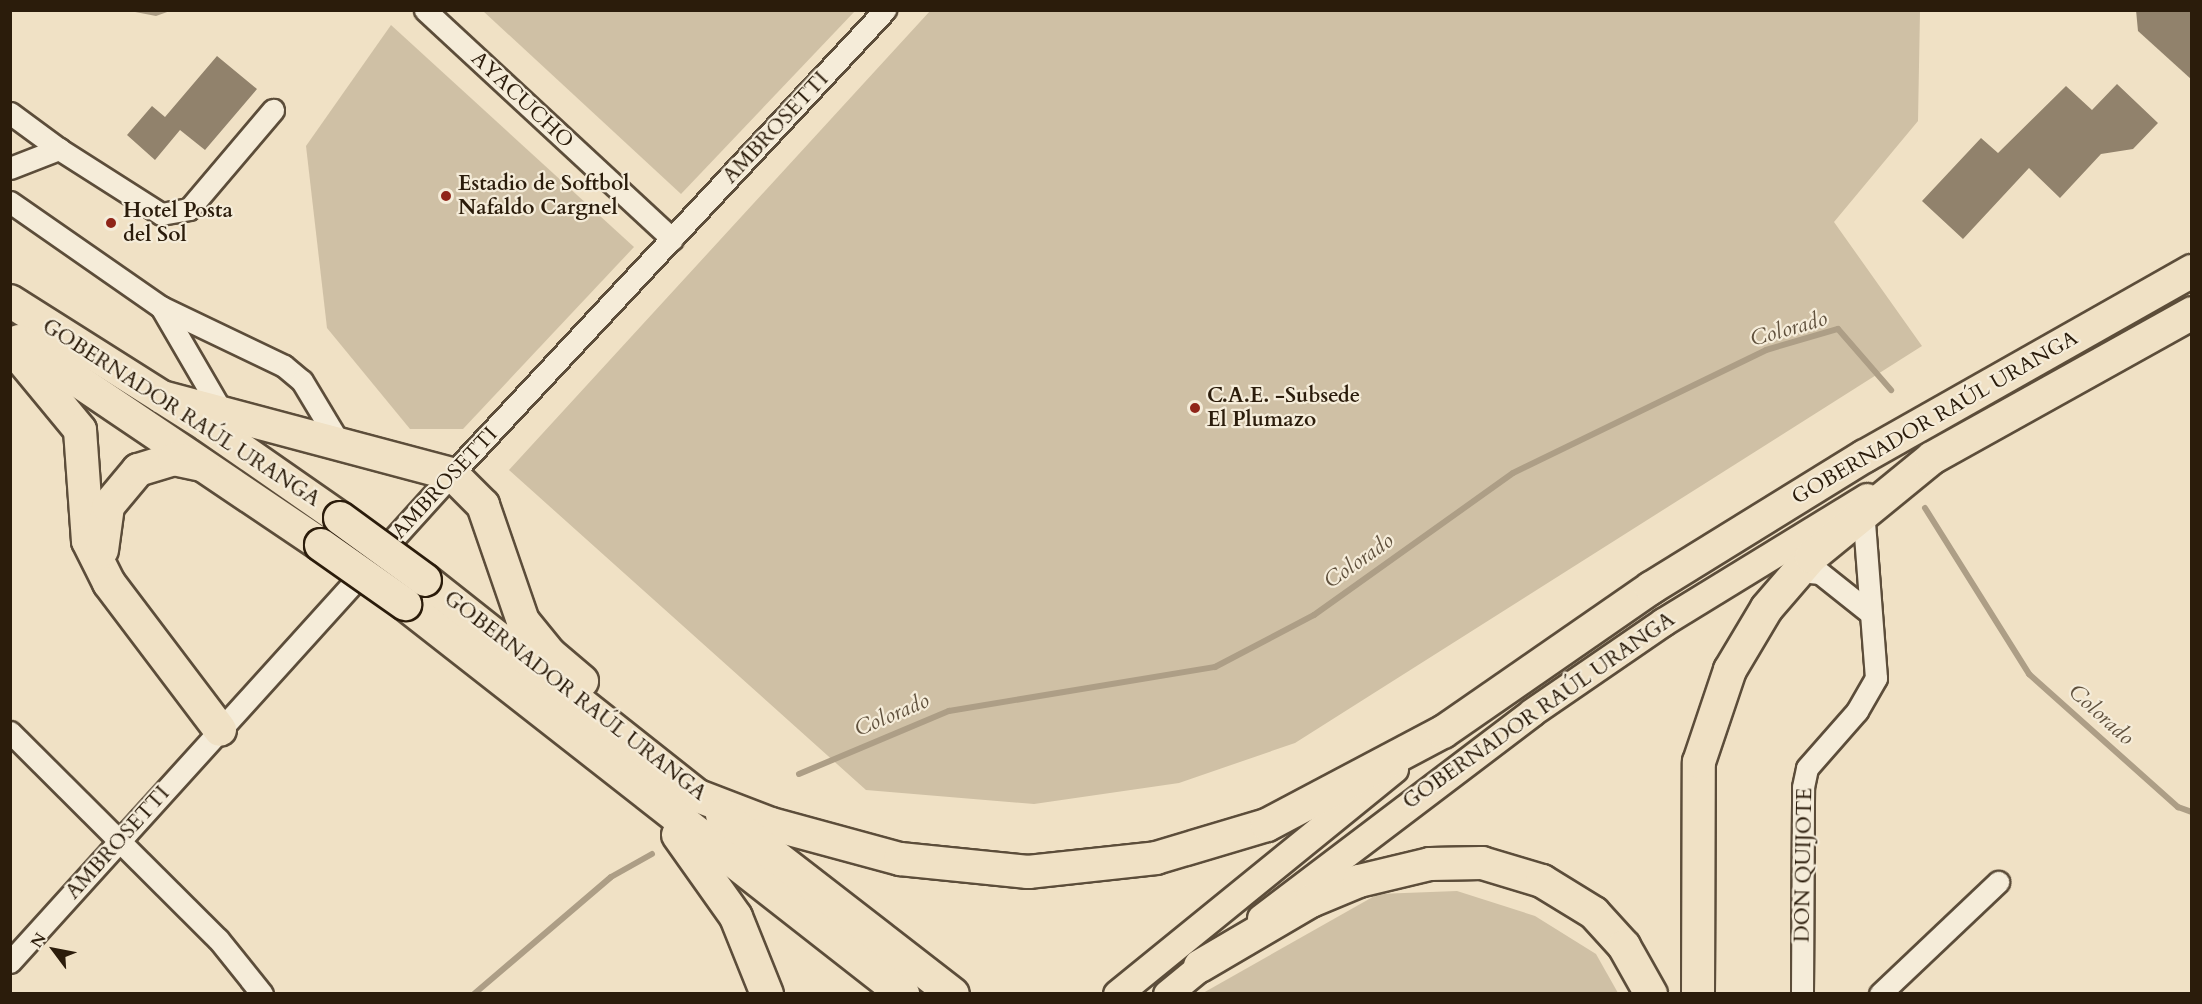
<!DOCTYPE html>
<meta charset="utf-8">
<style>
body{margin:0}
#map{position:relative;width:2202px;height:1004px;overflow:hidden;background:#f0e1c5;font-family:Cardo,serif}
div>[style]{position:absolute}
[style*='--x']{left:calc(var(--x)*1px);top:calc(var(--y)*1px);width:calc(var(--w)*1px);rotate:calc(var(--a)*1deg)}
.green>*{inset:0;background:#cfc0a5}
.water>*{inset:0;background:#ad9e86}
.stream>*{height:6px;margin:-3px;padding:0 3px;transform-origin:3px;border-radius:3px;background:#ad9e86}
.building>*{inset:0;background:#91826c}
.roads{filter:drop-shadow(2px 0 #5c4d3a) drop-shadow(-2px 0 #5c4d3a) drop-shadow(0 2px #5c4d3a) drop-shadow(0 -2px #5c4d3a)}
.minor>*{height:21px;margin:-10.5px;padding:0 10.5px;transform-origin:10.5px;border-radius:10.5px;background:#f5ecd9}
.major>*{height:27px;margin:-13.5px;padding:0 13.5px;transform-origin:13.5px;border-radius:13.5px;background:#f0e1c5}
.highway>*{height:32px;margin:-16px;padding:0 16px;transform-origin:16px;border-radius:16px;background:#f0e1c5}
.bridges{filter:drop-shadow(2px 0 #2b1c0b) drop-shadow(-2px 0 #2b1c0b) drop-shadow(0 2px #2b1c0b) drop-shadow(0 -2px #2b1c0b)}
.highway-bridge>*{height:32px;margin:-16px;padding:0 16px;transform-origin:16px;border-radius:16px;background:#f0e1c5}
.dots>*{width:16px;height:16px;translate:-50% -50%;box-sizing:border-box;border:3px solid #f5ecd9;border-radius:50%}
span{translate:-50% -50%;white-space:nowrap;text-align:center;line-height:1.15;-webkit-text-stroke:4.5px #f5ecd9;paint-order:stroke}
.street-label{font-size:21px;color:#2b1c0b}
.poi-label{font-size:21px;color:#2b1c0b;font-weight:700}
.left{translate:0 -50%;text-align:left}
.water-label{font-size:22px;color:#5f503c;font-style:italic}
.frame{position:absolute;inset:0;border:12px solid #2b1c0b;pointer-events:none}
.north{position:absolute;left:24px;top:920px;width:60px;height:60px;-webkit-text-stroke:4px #f5ecd9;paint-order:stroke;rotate:302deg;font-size:16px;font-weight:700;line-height:24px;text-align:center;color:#2b1c0b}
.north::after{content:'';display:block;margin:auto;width:21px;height:27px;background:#2b1c0b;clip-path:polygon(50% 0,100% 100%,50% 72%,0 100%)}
</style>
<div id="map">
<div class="green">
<i style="clip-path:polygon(483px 11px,855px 11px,681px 194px)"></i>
<i style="clip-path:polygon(930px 11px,1920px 11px,1918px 121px,1834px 222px,1922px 346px,1295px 743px,1179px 783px,1034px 804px,866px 790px,509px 470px)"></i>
<i style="clip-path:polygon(391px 25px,634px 247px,463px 429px,410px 429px,327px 328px,306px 146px)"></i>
<i style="clip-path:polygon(1457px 891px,1535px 916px,1596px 954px,1618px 993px,1203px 993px,1378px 894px)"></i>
</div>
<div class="water">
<i style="clip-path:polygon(130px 11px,130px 10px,170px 11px,156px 16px)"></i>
</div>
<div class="stream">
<i style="--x:1925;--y:508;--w:196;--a:57.9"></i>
<i style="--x:2029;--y:674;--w:200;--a:41.8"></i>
<i style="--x:2178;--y:807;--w:15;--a:20"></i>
<i style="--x:799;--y:774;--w:163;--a:-22.8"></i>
<i style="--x:949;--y:711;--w:270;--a:-9.4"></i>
<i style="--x:1215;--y:667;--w:112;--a:-27.7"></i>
<i style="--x:1314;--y:615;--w:244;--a:-35.5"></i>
<i style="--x:1513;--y:473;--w:281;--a:-25.9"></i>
<i style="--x:1766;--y:350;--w:75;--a:-16.3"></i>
<i style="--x:1838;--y:329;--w:81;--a:49"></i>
<i style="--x:474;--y:994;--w:180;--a:-40.5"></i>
<i style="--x:611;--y:877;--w:47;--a:-29.3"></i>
</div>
<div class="building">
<i style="clip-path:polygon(2136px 10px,2192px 10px,2192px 80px,2138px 31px)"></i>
<i style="clip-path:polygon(217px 56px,257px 89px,205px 150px,180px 130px,155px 160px,127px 135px,152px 106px,165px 117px)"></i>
<i style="clip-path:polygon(2117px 84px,2158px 123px,2133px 149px,2101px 154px,2060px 198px,2029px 168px,1963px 239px,1922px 201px,1981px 138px,1998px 153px,2066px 86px,2092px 110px)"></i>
</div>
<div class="roads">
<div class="minor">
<i style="--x:425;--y:10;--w:337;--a:42.8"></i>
<i style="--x:10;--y:113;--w:61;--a:36.3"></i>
<i style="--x:10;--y:168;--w:53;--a:-21.2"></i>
<i style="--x:59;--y:149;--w:121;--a:32.5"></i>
<i style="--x:161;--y:214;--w:28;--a:-10"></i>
<i style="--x:189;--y:209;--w:130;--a:-49.7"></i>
<i style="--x:10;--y:202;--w:184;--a:34.8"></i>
<i style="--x:161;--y:307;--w:136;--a:25.6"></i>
<i style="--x:284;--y:366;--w:23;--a:40"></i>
<i style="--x:302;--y:381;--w:70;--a:59"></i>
<i style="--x:161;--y:307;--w:127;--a:59.8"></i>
<i style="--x:1800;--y:571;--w:20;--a:6"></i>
<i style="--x:1820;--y:573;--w:63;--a:38.5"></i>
<i style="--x:10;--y:732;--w:293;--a:44.9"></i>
<i style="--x:218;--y:939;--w:70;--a:51.3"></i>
<i style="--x:10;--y:962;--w:658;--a:-47.83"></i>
<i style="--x:452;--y:474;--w:635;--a:-46.98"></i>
<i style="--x:1802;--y:994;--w:207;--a:-89.7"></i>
<i style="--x:1803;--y:787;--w:19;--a:-78"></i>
<i style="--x:1807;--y:768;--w:76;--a:-48.7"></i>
<i style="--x:1857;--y:711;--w:38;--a:-60"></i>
<i style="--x:1876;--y:678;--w:169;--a:-94.4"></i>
<i style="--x:1880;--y:994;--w:163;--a:-43.5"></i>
</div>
<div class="major">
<i style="--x:1261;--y:918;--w:340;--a:-37.2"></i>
<i style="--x:1532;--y:712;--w:159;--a:-34.5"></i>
<i style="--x:1663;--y:622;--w:239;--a:-31.5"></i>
<i style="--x:1117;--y:994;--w:357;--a:-39.1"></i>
<i style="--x:1167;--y:994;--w:65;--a:-39.4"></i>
</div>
<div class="highway">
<i style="--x:10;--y:301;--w:232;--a:32.3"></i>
<i style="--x:206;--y:425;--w:163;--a:34.8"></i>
<i style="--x:19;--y:341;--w:364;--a:34"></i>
<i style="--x:10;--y:345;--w:110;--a:50.5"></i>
<i style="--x:80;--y:430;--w:111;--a:85.9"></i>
<i style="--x:88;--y:541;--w:47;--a:63.4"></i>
<i style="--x:109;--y:583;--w:184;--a:52.9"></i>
<i style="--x:162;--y:397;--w:300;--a:14.9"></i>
<i style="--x:452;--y:474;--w:44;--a:45"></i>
<i style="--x:483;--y:505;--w:123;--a:71"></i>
<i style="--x:523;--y:621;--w:43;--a:50.7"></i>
<i style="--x:550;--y:654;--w:42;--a:40.2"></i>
<i style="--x:102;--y:550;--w:44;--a:-82.2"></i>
<i style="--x:108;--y:506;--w:47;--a:-50.2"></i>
<i style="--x:138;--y:470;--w:38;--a:-17"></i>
<i style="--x:174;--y:459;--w:29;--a:12"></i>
<i style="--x:425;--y:580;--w:348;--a:38.4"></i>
<i style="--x:698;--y:796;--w:78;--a:21"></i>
<i style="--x:771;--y:824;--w:134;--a:15.2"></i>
<i style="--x:900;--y:859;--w:129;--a:5.8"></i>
<i style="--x:1028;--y:872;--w:129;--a:-6.2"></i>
<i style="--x:1156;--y:858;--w:116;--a:-16.6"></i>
<i style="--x:1267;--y:825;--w:199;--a:-27.9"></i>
<i style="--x:1443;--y:732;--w:253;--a:-34.7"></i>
<i style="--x:1651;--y:588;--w:251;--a:-31.7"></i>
<i style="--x:1865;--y:456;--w:376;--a:-29.5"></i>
<i style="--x:405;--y:604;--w:633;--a:38.07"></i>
<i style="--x:722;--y:815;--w:292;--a:37.8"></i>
<i style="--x:678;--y:835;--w:100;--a:54.7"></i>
<i style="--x:736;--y:917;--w:83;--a:68.1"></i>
<i style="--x:1200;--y:966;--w:129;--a:-30.4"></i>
<i style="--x:1311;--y:901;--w:52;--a:-22.6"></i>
<i style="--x:1359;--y:881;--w:73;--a:-13.5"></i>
<i style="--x:1430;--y:864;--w:52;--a:-1.1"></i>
<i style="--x:1482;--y:863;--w:63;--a:16.7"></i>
<i style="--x:1542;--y:881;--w:61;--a:31.6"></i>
<i style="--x:1594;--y:913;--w:45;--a:47.7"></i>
<i style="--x:1624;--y:946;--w:55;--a:60.6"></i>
<i style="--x:1698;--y:994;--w:232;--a:-89.8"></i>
<i style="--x:1699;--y:762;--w:97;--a:-71.4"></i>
<i style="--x:1730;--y:670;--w:72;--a:-59.2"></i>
<i style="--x:1767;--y:608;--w:67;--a:-49.2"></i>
<i style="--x:1811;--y:557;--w:156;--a:-39.3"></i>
<i style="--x:1932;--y:458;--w:298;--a:-29.1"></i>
</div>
</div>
<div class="bridges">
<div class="highway-bridge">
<i style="--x:340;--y:518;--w:105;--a:36.1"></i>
<i style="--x:321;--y:545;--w:103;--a:35.1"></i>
</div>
</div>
<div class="dots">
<i style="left:446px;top:196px;background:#8f2418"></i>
<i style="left:111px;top:223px;background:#8f2418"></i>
<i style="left:1195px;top:408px;background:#8f2418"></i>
</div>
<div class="street-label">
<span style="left:522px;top:100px;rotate:43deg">AYACUCHO</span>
<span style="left:776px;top:128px;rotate:-47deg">AMBROSETTI</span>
<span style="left:181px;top:413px;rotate:33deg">GOBERNADOR RAÚL URANGA</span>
<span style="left:1935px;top:418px;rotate:-30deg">GOBERNADOR RAÚL URANGA</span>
<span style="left:445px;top:483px;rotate:-47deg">AMBROSETTI</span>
<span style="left:575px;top:696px;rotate:38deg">GOBERNADOR RAÚL URANGA</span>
<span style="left:1539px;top:711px;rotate:-35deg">GOBERNADOR RAÚL URANGA</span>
<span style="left:118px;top:843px;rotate:-48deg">AMBROSETTI</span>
<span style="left:1804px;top:865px;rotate:-89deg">DON QUIJOTE</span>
</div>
<div class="poi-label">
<span class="left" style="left:458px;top:196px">Estadio de Softbol<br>Nafaldo Cargnel</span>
<span class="left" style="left:123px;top:223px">Hotel Posta<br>del Sol</span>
<span class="left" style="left:1207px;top:408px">C.A.E. -Subsede<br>El Plumazo</span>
</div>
<div class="water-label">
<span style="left:1789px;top:329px;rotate:-16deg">Colorado</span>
<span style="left:1359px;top:561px;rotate:-35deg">Colorado</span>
<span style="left:892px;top:715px;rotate:-23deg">Colorado</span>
<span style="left:2101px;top:715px;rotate:42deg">Colorado</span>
</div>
<div class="frame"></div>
<div class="north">N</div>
</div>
